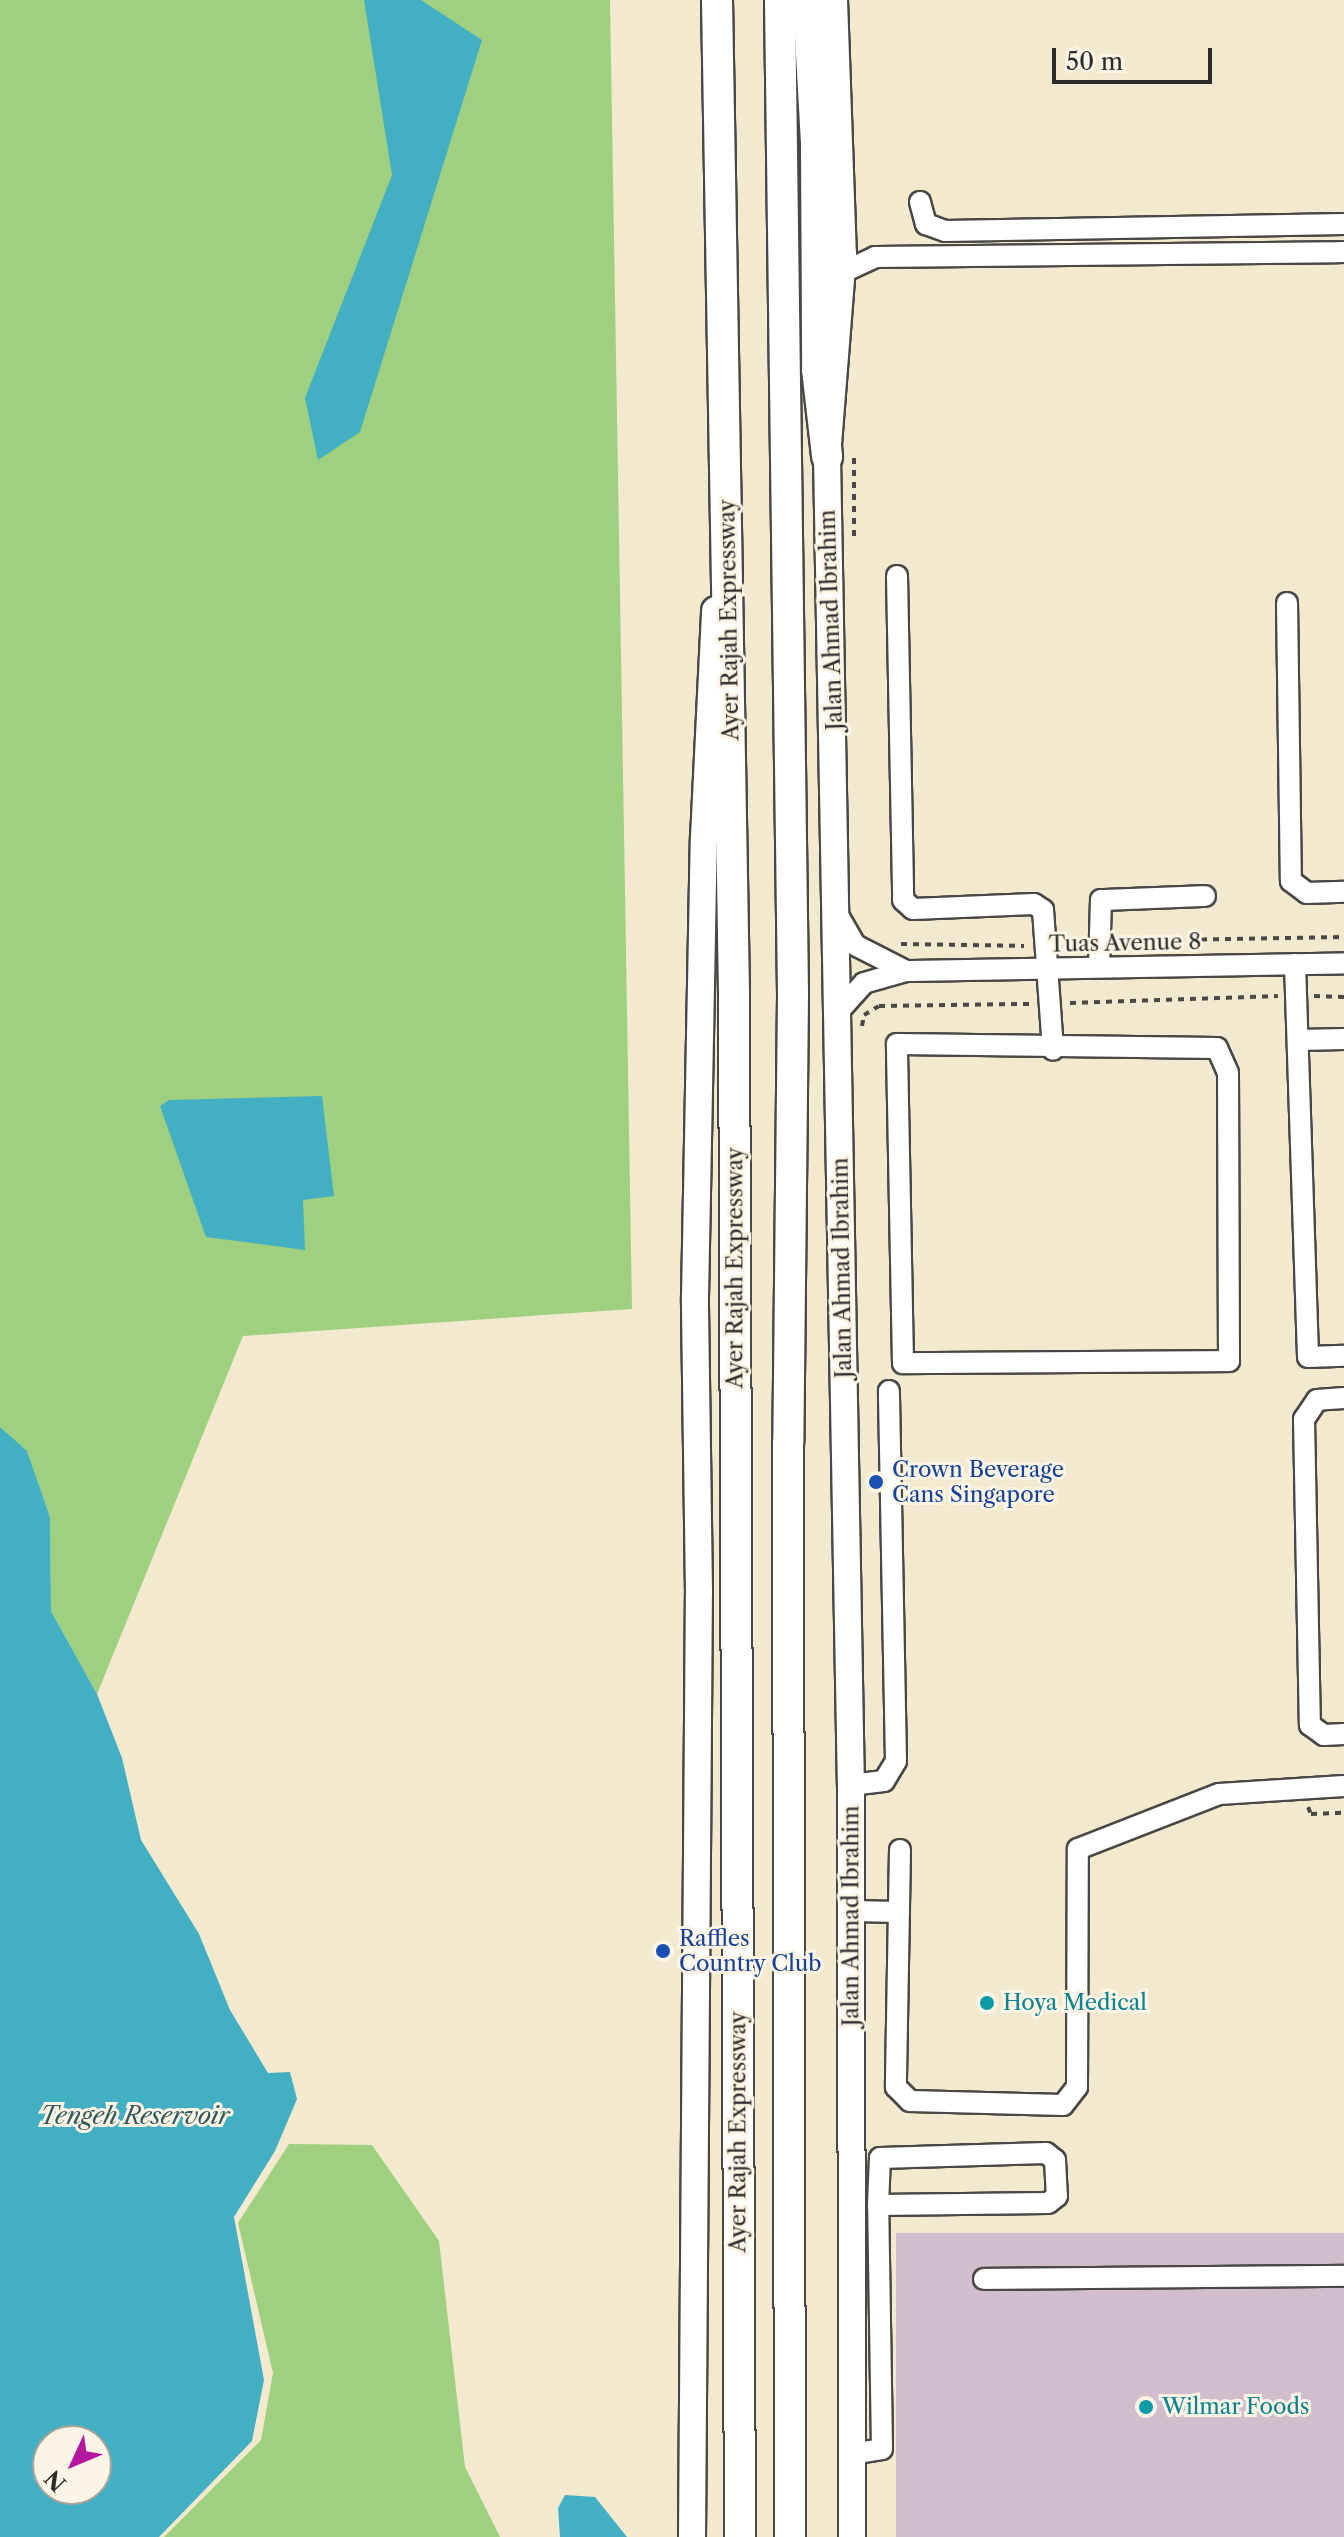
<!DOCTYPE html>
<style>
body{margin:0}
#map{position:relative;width:1344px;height:2537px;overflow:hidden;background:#f2e9cf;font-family:"Libre Caslon Text",serif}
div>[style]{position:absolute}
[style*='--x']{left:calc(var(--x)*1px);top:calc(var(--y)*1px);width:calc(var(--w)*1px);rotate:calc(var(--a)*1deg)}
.industrial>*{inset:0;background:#d1bdcb;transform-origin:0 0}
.green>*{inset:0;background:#9ed080}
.water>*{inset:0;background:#43afc2}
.path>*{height:4px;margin-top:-2px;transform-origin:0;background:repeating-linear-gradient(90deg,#494844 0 6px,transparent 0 12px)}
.roads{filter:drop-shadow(2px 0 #494844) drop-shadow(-2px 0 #494844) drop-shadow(0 2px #494844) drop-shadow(0 -2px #494844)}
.minor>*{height:20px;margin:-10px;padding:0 10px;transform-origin:10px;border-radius:10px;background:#fff}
.major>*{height:26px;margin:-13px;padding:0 13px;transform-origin:13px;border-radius:13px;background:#fff}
.highway>*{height:30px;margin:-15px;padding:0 15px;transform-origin:15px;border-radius:15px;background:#fff}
.dots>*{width:22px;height:22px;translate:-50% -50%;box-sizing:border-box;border:4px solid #fcf5e5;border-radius:50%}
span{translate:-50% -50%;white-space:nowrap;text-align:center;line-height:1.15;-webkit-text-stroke:6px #fcf5e5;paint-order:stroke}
.street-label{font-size:22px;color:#2b2b2b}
.transit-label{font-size:22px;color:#164399}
.left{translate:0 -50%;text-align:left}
.culture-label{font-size:22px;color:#0d838f}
.water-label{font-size:24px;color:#335960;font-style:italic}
.north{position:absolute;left:32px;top:2425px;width:80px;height:80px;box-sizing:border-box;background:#fcf5e5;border:2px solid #a8a49b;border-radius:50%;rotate:226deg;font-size:22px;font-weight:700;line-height:32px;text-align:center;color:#2b2b2b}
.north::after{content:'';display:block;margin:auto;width:28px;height:36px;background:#b5179e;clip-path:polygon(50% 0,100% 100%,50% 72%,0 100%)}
.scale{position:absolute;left:1052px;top:48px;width:160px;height:36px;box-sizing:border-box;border:4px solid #2b2b2b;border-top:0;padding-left:10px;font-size:24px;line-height:28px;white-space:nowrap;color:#2b2b2b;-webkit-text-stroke:6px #fcf5e5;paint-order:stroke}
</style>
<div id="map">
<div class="industrial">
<i style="left:1344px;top:2233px;width:304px;height:448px;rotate:90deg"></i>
</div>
<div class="green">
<i style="clip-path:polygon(0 0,610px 0,632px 1309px,243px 1336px,97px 1694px,51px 1611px,50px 1517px,27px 1452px,0 1427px)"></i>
<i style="clip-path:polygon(289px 2144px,372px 2145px,439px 2241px,465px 2467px,500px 2537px,164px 2537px,261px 2440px,273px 2373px,238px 2223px)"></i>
</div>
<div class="water">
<i style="clip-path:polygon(364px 0,421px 0,482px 40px,360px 432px,318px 460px,305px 398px,392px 175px)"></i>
<i style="clip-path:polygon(322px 1096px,334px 1196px,303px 1200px,305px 1250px,206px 1237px,160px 1106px,169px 1100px)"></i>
<i style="clip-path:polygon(evenodd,0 1427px,27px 1451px,50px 1517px,51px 1611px,97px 1694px,122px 1758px,141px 1840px,199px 1934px,230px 2010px,268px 2073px,290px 2072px,297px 2099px,275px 2151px,234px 2217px,264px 2380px,252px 2441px,159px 2537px,0 2537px,0 1427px,48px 2441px,96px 2441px,96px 2489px,48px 2489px,48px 2441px)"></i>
<i style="clip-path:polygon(565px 2495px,595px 2497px,627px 2537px,560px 2537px,558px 2508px)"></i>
</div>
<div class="path">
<i style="--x:854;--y:458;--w:84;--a:90"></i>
<i style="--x:1117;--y:941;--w:227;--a:-1"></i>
<i style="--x:901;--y:944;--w:123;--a:0.9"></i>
<i style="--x:1314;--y:996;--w:30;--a:2"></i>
<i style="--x:1070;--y:1003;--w:208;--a:-1.9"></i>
<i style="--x:862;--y:1026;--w:11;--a:-80"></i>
<i style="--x:864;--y:1015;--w:17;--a:-31"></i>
<i style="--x:879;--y:1006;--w:151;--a:-0.8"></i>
<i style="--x:1308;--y:1807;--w:8;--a:67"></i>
<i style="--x:1311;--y:1814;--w:33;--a:-2"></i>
</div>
<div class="roads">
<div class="minor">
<i style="--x:920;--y:202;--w:23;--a:75"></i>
<i style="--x:926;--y:224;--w:20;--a:20"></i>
<i style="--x:945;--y:231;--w:399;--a:-1"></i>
<i style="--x:839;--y:274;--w:40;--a:-25"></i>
<i style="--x:875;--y:257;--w:469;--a:-0.6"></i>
<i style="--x:897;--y:576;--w:324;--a:88.9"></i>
<i style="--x:903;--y:900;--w:13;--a:42"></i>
<i style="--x:913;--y:909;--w:121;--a:-2.4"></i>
<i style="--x:1034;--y:904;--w:11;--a:34"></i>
<i style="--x:1043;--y:910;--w:140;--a:85.9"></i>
<i style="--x:1287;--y:603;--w:278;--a:89.2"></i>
<i style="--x:1291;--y:881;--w:20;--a:37"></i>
<i style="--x:1307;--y:893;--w:37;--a:-2"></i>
<i style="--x:839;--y:917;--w:32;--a:60"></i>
<i style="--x:855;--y:945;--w:57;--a:27"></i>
<i style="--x:1295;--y:964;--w:393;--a:88.1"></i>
<i style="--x:1308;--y:1357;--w:36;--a:-2"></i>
<i style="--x:1099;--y:967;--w:67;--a:-88.3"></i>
<i style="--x:1101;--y:900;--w:104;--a:-2.2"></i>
<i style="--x:838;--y:1012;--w:39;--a:-48"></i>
<i style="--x:864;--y:983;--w:44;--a:-15.9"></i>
<i style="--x:906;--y:971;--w:438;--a:-1"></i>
<i style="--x:1299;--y:1040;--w:45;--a:-1.3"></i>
<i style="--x:897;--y:1044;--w:320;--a:0.7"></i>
<i style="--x:1217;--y:1048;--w:27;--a:66"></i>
<i style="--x:1228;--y:1073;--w:288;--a:89.8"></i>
<i style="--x:1229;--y:1361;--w:326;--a:179.6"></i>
<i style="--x:903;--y:1363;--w:319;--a:-91.1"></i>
<i style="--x:1344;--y:1398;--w:27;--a:176"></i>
<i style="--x:1317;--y:1400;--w:23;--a:124"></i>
<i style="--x:1304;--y:1419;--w:306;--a:88.9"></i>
<i style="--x:1310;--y:1725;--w:17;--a:36"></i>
<i style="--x:1324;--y:1735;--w:20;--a:-3"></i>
<i style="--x:851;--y:1785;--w:33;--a:-7"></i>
<i style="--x:884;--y:1781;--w:23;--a:-59"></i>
<i style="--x:896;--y:1761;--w:370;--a:-91.1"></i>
<i style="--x:900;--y:1850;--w:237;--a:91"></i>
<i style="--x:896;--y:2087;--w:20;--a:45"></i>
<i style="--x:910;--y:2101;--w:153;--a:1.5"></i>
<i style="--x:1063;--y:2105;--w:23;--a:-52"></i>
<i style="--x:1077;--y:2087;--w:238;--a:-89.8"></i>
<i style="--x:1078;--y:1849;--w:151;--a:-21.3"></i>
<i style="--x:1219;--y:1794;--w:125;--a:-3.7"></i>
<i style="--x:852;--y:1911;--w:47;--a:1.2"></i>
<i style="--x:984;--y:2279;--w:360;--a:-0.5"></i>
<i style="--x:851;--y:2454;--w:31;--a:-9"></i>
<i style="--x:882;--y:2449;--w:244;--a:-90.9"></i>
<i style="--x:878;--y:2205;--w:47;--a:-87.6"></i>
<i style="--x:880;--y:2158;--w:166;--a:-1.7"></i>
<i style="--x:1046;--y:2153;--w:11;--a:38"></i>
<i style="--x:1055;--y:2160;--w:36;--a:87"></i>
<i style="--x:1057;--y:2196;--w:11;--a:142"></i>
<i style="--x:1048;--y:2203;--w:170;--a:179.3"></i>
</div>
<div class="major">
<i style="--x:834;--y:0;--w:254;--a:88"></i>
<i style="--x:843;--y:254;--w:203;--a:94.5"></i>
<i style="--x:827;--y:456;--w:1329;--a:88.97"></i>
<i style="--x:851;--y:1785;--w:752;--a:89.92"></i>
<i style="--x:692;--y:2537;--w:944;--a:-89.58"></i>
<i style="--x:699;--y:1593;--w:296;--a:-90.8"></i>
<i style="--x:695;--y:1297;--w:459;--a:-88.9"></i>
<i style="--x:704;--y:838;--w:228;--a:-87.2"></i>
</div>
<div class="highway">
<i style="--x:717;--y:0;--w:994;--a:89.02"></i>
<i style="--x:734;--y:994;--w:1543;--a:89.78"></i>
<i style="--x:780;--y:0;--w:996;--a:89.25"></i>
<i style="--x:793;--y:996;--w:446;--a:90.6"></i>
<i style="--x:788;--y:1442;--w:1095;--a:89.9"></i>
<i style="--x:808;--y:0;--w:145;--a:86.8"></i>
<i style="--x:816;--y:145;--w:224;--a:89.7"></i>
<i style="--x:817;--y:369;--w:88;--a:83.4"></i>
</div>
</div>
<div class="dots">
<i style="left:876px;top:1482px;background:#1a4fb4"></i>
<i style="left:663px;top:1951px;background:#1a4fb4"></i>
<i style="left:987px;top:2003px;background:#0f9aa8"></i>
<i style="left:1146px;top:2407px;background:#0f9aa8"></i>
</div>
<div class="street-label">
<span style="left:729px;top:620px;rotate:-91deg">Ayer Rajah Expressway</span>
<span style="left:831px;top:620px;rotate:-92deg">Jalan Ahmad Ibrahim</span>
<span style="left:1125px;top:943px;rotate:-1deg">Tuas Avenue 8</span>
<span style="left:735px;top:1268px;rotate:-90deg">Ayer Rajah Expressway</span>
<span style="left:842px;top:1268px;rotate:-91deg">Jalan Ahmad Ibrahim</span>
<span style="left:851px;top:1916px;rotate:-90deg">Jalan Ahmad Ibrahim</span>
<span style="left:738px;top:2132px;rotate:-90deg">Ayer Rajah Expressway</span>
</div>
<div class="transit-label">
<span class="left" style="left:892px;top:1482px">Crown Beverage<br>Cans Singapore</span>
<span class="left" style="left:679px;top:1951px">Raffles<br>Country Club</span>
</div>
<div class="culture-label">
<span class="left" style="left:1003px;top:2003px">Hoya Medical</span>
<span class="left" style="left:1162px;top:2407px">Wilmar Foods</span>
</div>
<div class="water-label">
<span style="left:135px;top:2116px">Tengeh Reservoir</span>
</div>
<div class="north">N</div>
<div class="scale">50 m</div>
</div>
